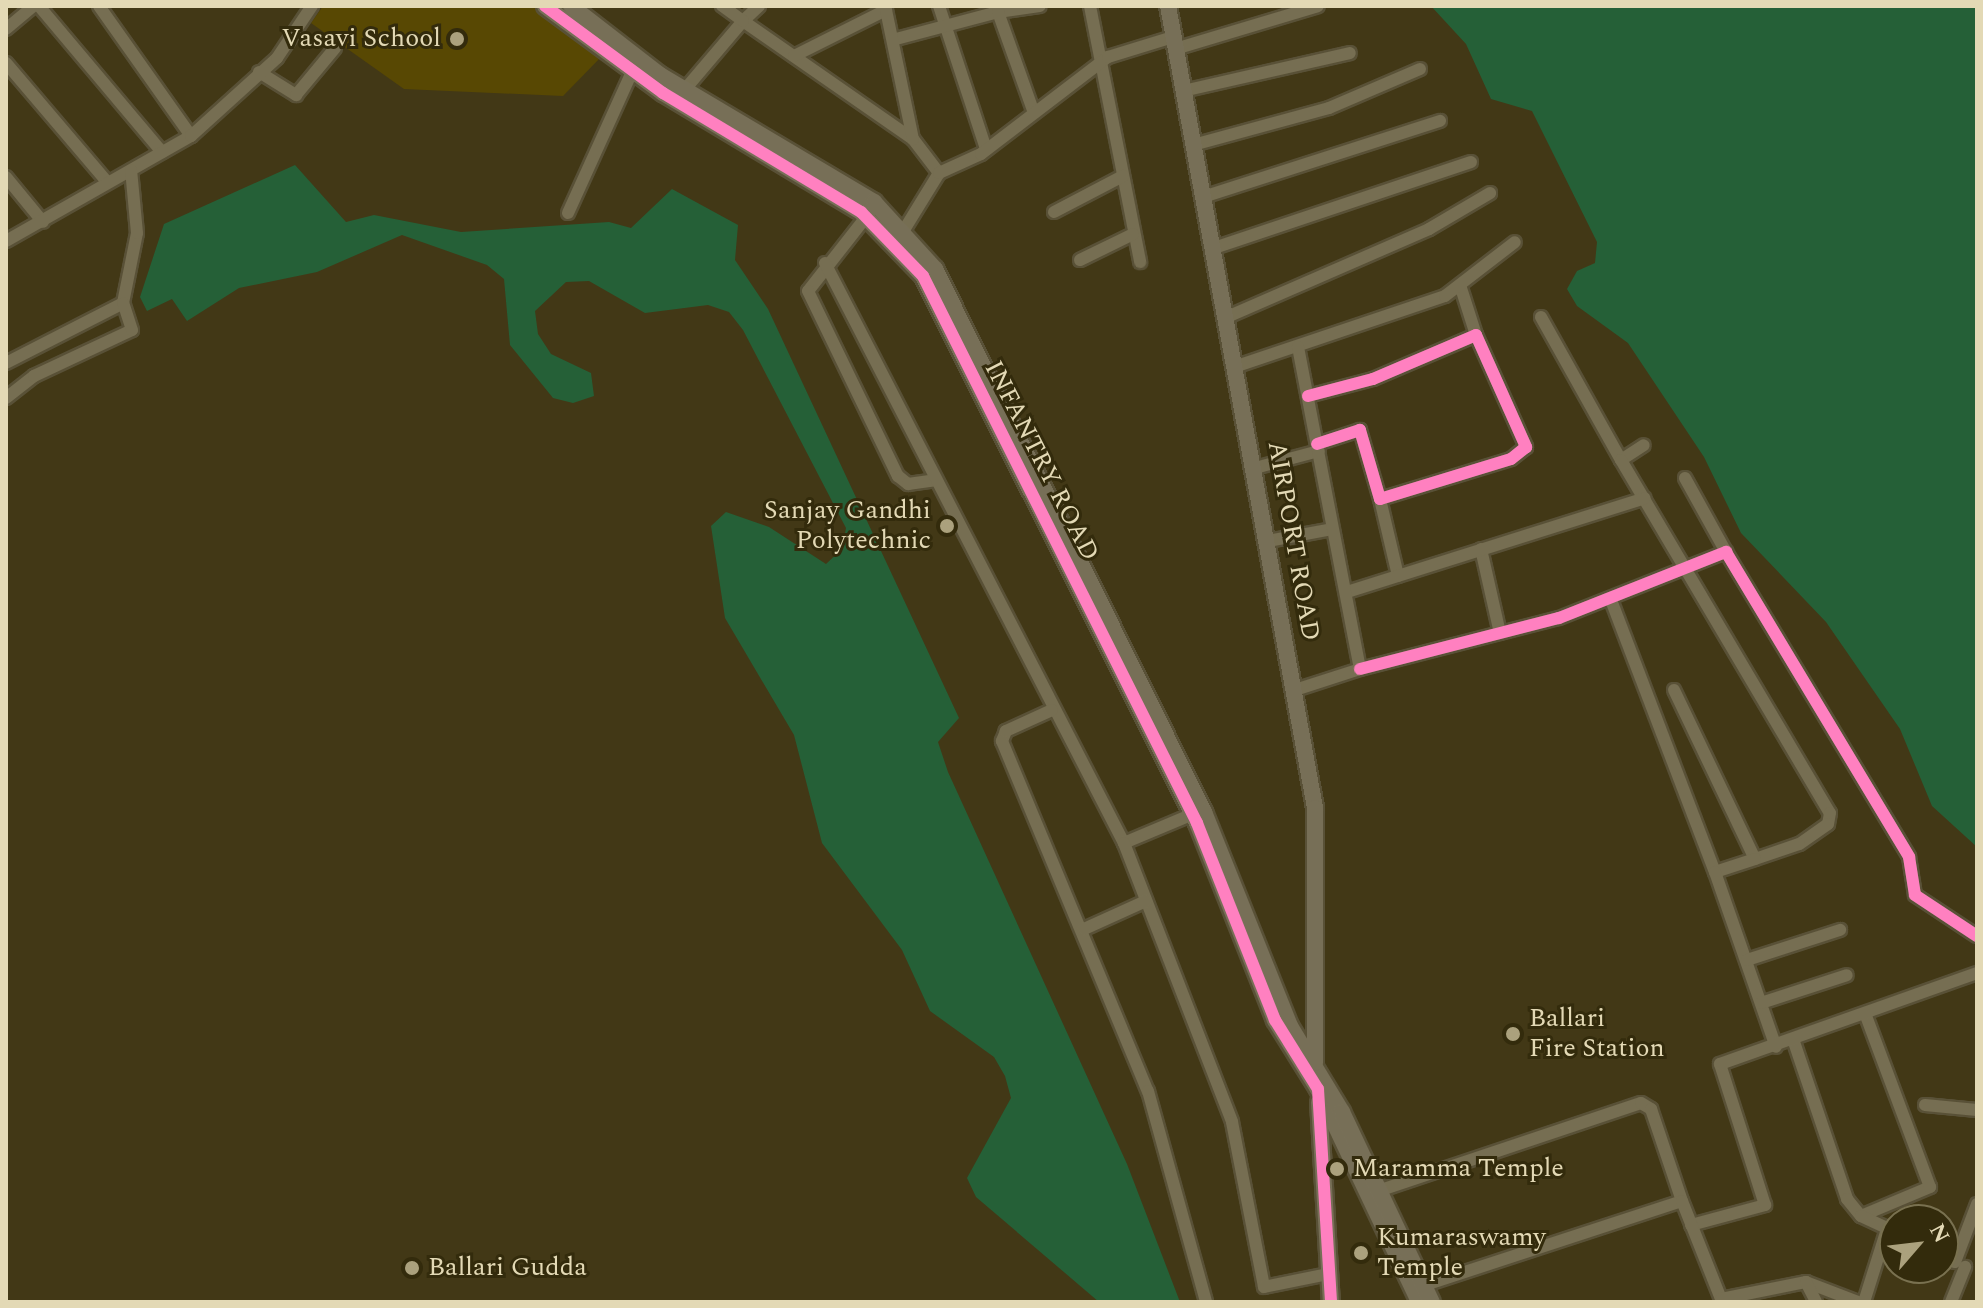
<!DOCTYPE html>
<style>
body{margin:0}
#map{position:relative;width:1983px;height:1308px;overflow:hidden;background:#423816;font-family:Spectral,serif}
div>[style]{position:absolute}
[style*='--x']{left:calc(var(--x)*1px);top:calc(var(--y)*1px);width:calc(var(--w)*1px);rotate:calc(var(--a)*1deg)}
.built>*{inset:0;background:#584803}
.green>*{inset:0;background:#256037}
.roads{filter:drop-shadow(2px 0 #595137) drop-shadow(-2px 0 #595137) drop-shadow(0 2px #595137) drop-shadow(0 -2px #595137)}
.street>*{height:12px;margin:-6px;padding:0 6px;transform-origin:6px;border-radius:6px;background:#766e52}
.secondary>*{height:16px;margin:-8px;padding:0 8px;transform-origin:8px;border-radius:8px;background:#776f57}
.cycleway>*{height:12px;margin:-6px;padding:0 6px;transform-origin:6px;border-radius:6px;background:#ff80c0}
.dots>*{width:22px;height:22px;translate:-50% -50%;box-sizing:border-box;border:4px solid #332b0c;border-radius:50%}
span{translate:-50% -50%;white-space:nowrap;text-align:center;line-height:1.15;-webkit-text-stroke:6px #332b0c;paint-order:stroke}
.poi-label{font-size:26px;color:#e3d9b5}
.right{translate:-100% -50%;text-align:right}
.left{translate:0 -50%;text-align:left}
.street-label{font-size:26px;color:#e3d9b5}
.frame{position:absolute;inset:0;border:8px solid #e3d9b5;pointer-events:none}
.north{position:absolute;left:1879px;top:1204px;width:80px;height:80px;box-sizing:border-box;background:#332b0c;border:2px solid #797150;border-radius:50%;rotate:62deg;font-size:22px;font-weight:700;line-height:32px;text-align:center;color:#e3d9b5}
.north::after{content:'';display:block;margin:auto;width:28px;height:36px;background:#aba17d;clip-path:polygon(50% 0,100% 100%,50% 72%,0 100%)}
</style>
<div id="map">
<div class="built">
<i style="clip-path:polygon(323px 6px,534px 6px,602px 56px,563px 96px,404px 89px,311px 23px)"></i>
</div>
<div class="green">
<i style="clip-path:polygon(1431px 6px,1977px 6px,1977px 847px,1932px 806px,1900px 729px,1826px 622px,1741px 533px,1704px 457px,1628px 343px,1577px 306px,1567px 289px,1577px 271px,1595px 263px,1597px 242px,1532px 111px,1491px 99px,1466px 44px)"></i>
<i style="clip-path:polygon(295px 165px,346px 222px,374px 215px,461px 232px,609px 222px,631px 228px,672px 189px,738px 225px,735px 260px,768px 309px,959px 718px,938px 742px,948px 772px,1127px 1164px,1180px 1302px,1099px 1302px,976px 1197px,967px 1178px,1011px 1098px,1005px 1076px,994px 1057px,930px 1011px,902px 950px,822px 843px,794px 735px,725px 618px,711px 526px,726px 512px,769px 527px,826px 564px,842px 549px,846px 528px,743px 330px,729px 312px,708px 305px,645px 313px,589px 281px,566px 282px,535px 311px,538px 334px,551px 354px,591px 373px,594px 396px,573px 403px,553px 398px,510px 345px,504px 279px,487px 265px,402px 235px,317px 272px,239px 288px,187px 321px,172px 299px,147px 311px,140px 297px,164px 224px)"></i>
</div>
<div class="roads">
<div class="street">
<i style="--x:39;--y:6;--w:191;--a:49.9"></i>
<i style="--x:99;--y:6;--w:159;--a:54.7"></i>
<i style="--x:759;--y:6;--w:22;--a:137"></i>
<i style="--x:743;--y:21;--w:207;--a:34.8"></i>
<i style="--x:913;--y:139;--w:43;--a:52.6"></i>
<i style="--x:939;--y:173;--w:67;--a:121.6"></i>
<i style="--x:939;--y:6;--w:151;--a:71.8"></i>
<i style="--x:996;--y:6;--w:6;--a:72"></i>
<i style="--x:998;--y:12;--w:42;--a:-8.1"></i>
<i style="--x:1090;--y:6;--w:261;--a:78.9"></i>
<i style="--x:6;--y:29;--w:35;--a:-40"></i>
<i style="--x:896;--y:39;--w:106;--a:-14.8"></i>
<i style="--x:998;--y:12;--w:107;--a:70.4"></i>
<i style="--x:1175;--y:49;--w:149;--a:-16.7"></i>
<i style="--x:794;--y:56;--w:103;--a:-26.6"></i>
<i style="--x:886;--y:10;--w:132;--a:78.2"></i>
<i style="--x:6;--y:63;--w:157;--a:49.6"></i>
<i style="--x:259;--y:72;--w:44;--a:31.9"></i>
<i style="--x:296;--y:95;--w:61;--a:-50.3"></i>
<i style="--x:1183;--y:91;--w:171;--a:-12.8"></i>
<i style="--x:681;--y:94;--w:96;--a:-49.7"></i>
<i style="--x:743;--y:21;--w:26;--a:-144"></i>
<i style="--x:1193;--y:145;--w:141;--a:-15.2"></i>
<i style="--x:1329;--y:108;--w:99;--a:-23.2"></i>
<i style="--x:939;--y:173;--w:46;--a:-24.3"></i>
<i style="--x:981;--y:154;--w:160;--a:-37.4"></i>
<i style="--x:1108;--y:57;--w:68;--a:-17.1"></i>
<i style="--x:6;--y:177;--w:58;--a:50.6"></i>
<i style="--x:1203;--y:197;--w:249;--a:-17.8"></i>
<i style="--x:870;--y:212;--w:100;--a:128.1"></i>
<i style="--x:808;--y:291;--w:206;--a:64.1"></i>
<i style="--x:898;--y:476;--w:13;--a:39"></i>
<i style="--x:908;--y:484;--w:27;--a:-8"></i>
<i style="--x:1054;--y:212;--w:78;--a:-27.6"></i>
<i style="--x:568;--y:213;--w:155;--a:-65.6"></i>
<i style="--x:6;--y:241;--w:213;--a:-29.6"></i>
<i style="--x:191;--y:136;--w:116;--a:-42.2"></i>
<i style="--x:277;--y:58;--w:63;--a:-56.1"></i>
<i style="--x:1214;--y:248;--w:271;--a:-18.5"></i>
<i style="--x:1080;--y:260;--w:59;--a:-26.1"></i>
<i style="--x:825;--y:263;--w:653;--a:62.73"></i>
<i style="--x:1124;--y:843;--w:75;--a:-22.8"></i>
<i style="--x:1461;--y:288;--w:49;--a:72.3"></i>
<i style="--x:1227;--y:317;--w:220;--a:-23.5"></i>
<i style="--x:1429;--y:229;--w:71;--a:-30.5"></i>
<i style="--x:1541;--y:317;--w:164;--a:60.8"></i>
<i style="--x:1621;--y:460;--w:27;--a:-33"></i>
<i style="--x:6;--y:363;--w:131;--a:-27.1"></i>
<i style="--x:123;--y:303;--w:71;--a:-78.7"></i>
<i style="--x:137;--y:233;--w:63;--a:-95.4"></i>
<i style="--x:1237;--y:366;--w:219;--a:-18.6"></i>
<i style="--x:1445;--y:296;--w:88;--a:-37.6"></i>
<i style="--x:1308;--y:396;--w:67;--a:-14.7"></i>
<i style="--x:1373;--y:379;--w:112;--a:-23.1"></i>
<i style="--x:1476;--y:335;--w:123;--a:65.9"></i>
<i style="--x:1526;--y:447;--w:19;--a:141"></i>
<i style="--x:1511;--y:459;--w:137;--a:163"></i>
<i style="--x:1380;--y:499;--w:72;--a:-106.2"></i>
<i style="--x:1360;--y:430;--w:45;--a:162"></i>
<i style="--x:6;--y:398;--w:36;--a:-38"></i>
<i style="--x:34;--y:376;--w:108;--a:-25.1"></i>
<i style="--x:132;--y:330;--w:28;--a:-108"></i>
<i style="--x:1621;--y:460;--w:410;--a:59.4"></i>
<i style="--x:1830;--y:813;--w:11;--a:100"></i>
<i style="--x:1828;--y:824;--w:35;--a:145"></i>
<i style="--x:1799;--y:844;--w:46;--a:161.2"></i>
<i style="--x:1255;--y:468;--w:66;--a:-14.9"></i>
<i style="--x:1685;--y:478;--w:85;--a:61"></i>
<i style="--x:1380;--y:499;--w:79;--a:76.8"></i>
<i style="--x:1268;--y:541;--w:65;--a:-10.6"></i>
<i style="--x:1481;--y:549;--w:86;--a:77.3"></i>
<i style="--x:1347;--y:592;--w:312;--a:-17.5"></i>
<i style="--x:1611;--y:600;--w:291;--a:69.1"></i>
<i style="--x:1360;--y:669;--w:205;--a:-14.4"></i>
<i style="--x:1559;--y:618;--w:180;--a:-21.6"></i>
<i style="--x:1726;--y:552;--w:356;--a:59"></i>
<i style="--x:1909;--y:857;--w:38;--a:81"></i>
<i style="--x:1915;--y:895;--w:74;--a:33.5"></i>
<i style="--x:1295;--y:690;--w:68;--a:-17.9"></i>
<i style="--x:1360;--y:669;--w:328;--a:-100.9"></i>
<i style="--x:1674;--y:690;--w:187;--a:64.4"></i>
<i style="--x:1755;--y:859;--w:42;--a:162"></i>
<i style="--x:1715;--y:872;--w:185;--a:70.8"></i>
<i style="--x:1052;--y:710;--w:51;--a:155.5"></i>
<i style="--x:1006;--y:731;--w:11;--a:112"></i>
<i style="--x:1002;--y:741;--w:379;--a:67.4"></i>
<i style="--x:1148;--y:1091;--w:219;--a:74.6"></i>
<i style="--x:1124;--y:843;--w:299;--a:68.8"></i>
<i style="--x:1232;--y:1122;--w:168;--a:79"></i>
<i style="--x:1264;--y:1287;--w:65;--a:-11.5"></i>
<i style="--x:1084;--y:929;--w:68;--a:-24.3"></i>
<i style="--x:1747;--y:960;--w:98;--a:-17.9"></i>
<i style="--x:1761;--y:1003;--w:90;--a:-18"></i>
<i style="--x:1794;--y:1042;--w:166;--a:71.3"></i>
<i style="--x:1847;--y:1199;--w:22;--a:51"></i>
<i style="--x:1861;--y:1216;--w:75;--a:-22.8"></i>
<i style="--x:1930;--y:1187;--w:183;--a:-110.5"></i>
<i style="--x:1925;--y:1105;--w:52;--a:5.5"></i>
<i style="--x:1381;--y:1190;--w:274;--a:-18.5"></i>
<i style="--x:1641;--y:1103;--w:12;--a:31"></i>
<i style="--x:1651;--y:1109;--w:97;--a:71.4"></i>
<i style="--x:1861;--y:1216;--w:38;--a:25"></i>
<i style="--x:1691;--y:1225;--w:77;--a:-15.1"></i>
<i style="--x:1765;--y:1205;--w:148;--a:-107.7"></i>
<i style="--x:1720;--y:1064;--w:273;--a:-19.5"></i>
<i style="--x:1943;--y:1256;--w:13;--a:27"></i>
<i style="--x:1955;--y:1262;--w:62;--a:-69.2"></i>
<i style="--x:1806;--y:1282;--w:56;--a:21"></i>
<i style="--x:1425;--y:1285;--w:270;--a:-18.1"></i>
<i style="--x:1682;--y:1201;--w:105;--a:68.3"></i>
<i style="--x:1721;--y:1299;--w:87;--a:-11.3"></i>
<i style="--x:1806;--y:1282;--w:22;--a:63"></i>
<i style="--x:1864;--y:1302;--w:77;--a:-72.5"></i>
<i style="--x:1951;--y:1302;--w:38;--a:-68"></i>
</div>
<div class="secondary">
<i style="--x:545;--y:6;--w:147;--a:36.4"></i>
<i style="--x:663;--y:93;--w:231;--a:31"></i>
<i style="--x:861;--y:212;--w:89;--a:45.9"></i>
<i style="--x:923;--y:276;--w:612;--a:63.39"></i>
<i style="--x:1197;--y:823;--w:212;--a:68.4"></i>
<i style="--x:1275;--y:1020;--w:81;--a:58.1"></i>
<i style="--x:1318;--y:1089;--w:236;--a:64.6"></i>
<i style="--x:571;--y:6;--w:113;--a:37.8"></i>
<i style="--x:660;--y:75;--w:249;--a:30.7"></i>
<i style="--x:874;--y:202;--w:91;--a:47.7"></i>
<i style="--x:935;--y:269;--w:606;--a:63.65"></i>
<i style="--x:1204;--y:812;--w:231;--a:68.1"></i>
<i style="--x:1290;--y:1026;--w:100;--a:58.8"></i>
<i style="--x:1342;--y:1112;--w:210;--a:64.7"></i>
<i style="--x:1168;--y:6;--w:815;--a:79.61"></i>
<i style="--x:1315;--y:808;--w:255;--a:90"></i>
<i style="--x:1319;--y:1102;--w:200;--a:86.6"></i>
</div>
</div>
<div class="cycleway">
<i style="--x:545;--y:6;--w:147;--a:36.4"></i>
<i style="--x:663;--y:93;--w:231;--a:31"></i>
<i style="--x:861;--y:212;--w:89;--a:45.9"></i>
<i style="--x:923;--y:276;--w:612;--a:63.39"></i>
<i style="--x:1197;--y:823;--w:212;--a:68.4"></i>
<i style="--x:1275;--y:1020;--w:81;--a:58.1"></i>
<i style="--x:1318;--y:1089;--w:213;--a:86.5"></i>
<i style="--x:1308;--y:396;--w:67;--a:-14.7"></i>
<i style="--x:1373;--y:379;--w:112;--a:-23.1"></i>
<i style="--x:1476;--y:335;--w:123;--a:65.9"></i>
<i style="--x:1526;--y:447;--w:19;--a:141"></i>
<i style="--x:1511;--y:459;--w:137;--a:163"></i>
<i style="--x:1380;--y:499;--w:72;--a:-106.2"></i>
<i style="--x:1360;--y:430;--w:45;--a:162"></i>
<i style="--x:1360;--y:669;--w:205;--a:-14.4"></i>
<i style="--x:1559;--y:618;--w:180;--a:-21.6"></i>
<i style="--x:1726;--y:552;--w:356;--a:59"></i>
<i style="--x:1909;--y:857;--w:38;--a:81"></i>
<i style="--x:1915;--y:895;--w:74;--a:33.5"></i>
</div>
<div class="dots">
<i style="left:457px;top:39px;background:#aba17d"></i>
<i style="left:947px;top:526px;background:#aba17d"></i>
<i style="left:1513px;top:1034px;background:#aba17d"></i>
<i style="left:1337px;top:1169px;background:#aba17d"></i>
<i style="left:1361px;top:1253px;background:#aba17d"></i>
<i style="left:412px;top:1268px;background:#aba17d"></i>
</div>
<div class="poi-label">
<span class="right" style="left:441px;top:39px">Vasavi School</span>
<span class="right" style="left:931px;top:526px">Sanjay Gandhi<br>Polytechnic</span>
<span class="left" style="left:1529px;top:1034px">Ballari<br>Fire Station</span>
<span class="left" style="left:1353px;top:1169px">Maramma Temple</span>
<span class="left" style="left:1377px;top:1253px">Kumaraswamy<br>Temple</span>
<span class="left" style="left:428px;top:1268px">Ballari Gudda</span>
</div>
<div class="street-label">
<span style="left:1041px;top:461px;rotate:63deg">INFANTRY ROAD</span>
<span style="left:1293px;top:541px;rotate:80deg">AIRPORT ROAD</span>
</div>
<div class="frame"></div>
<div class="north">N</div>
</div>
